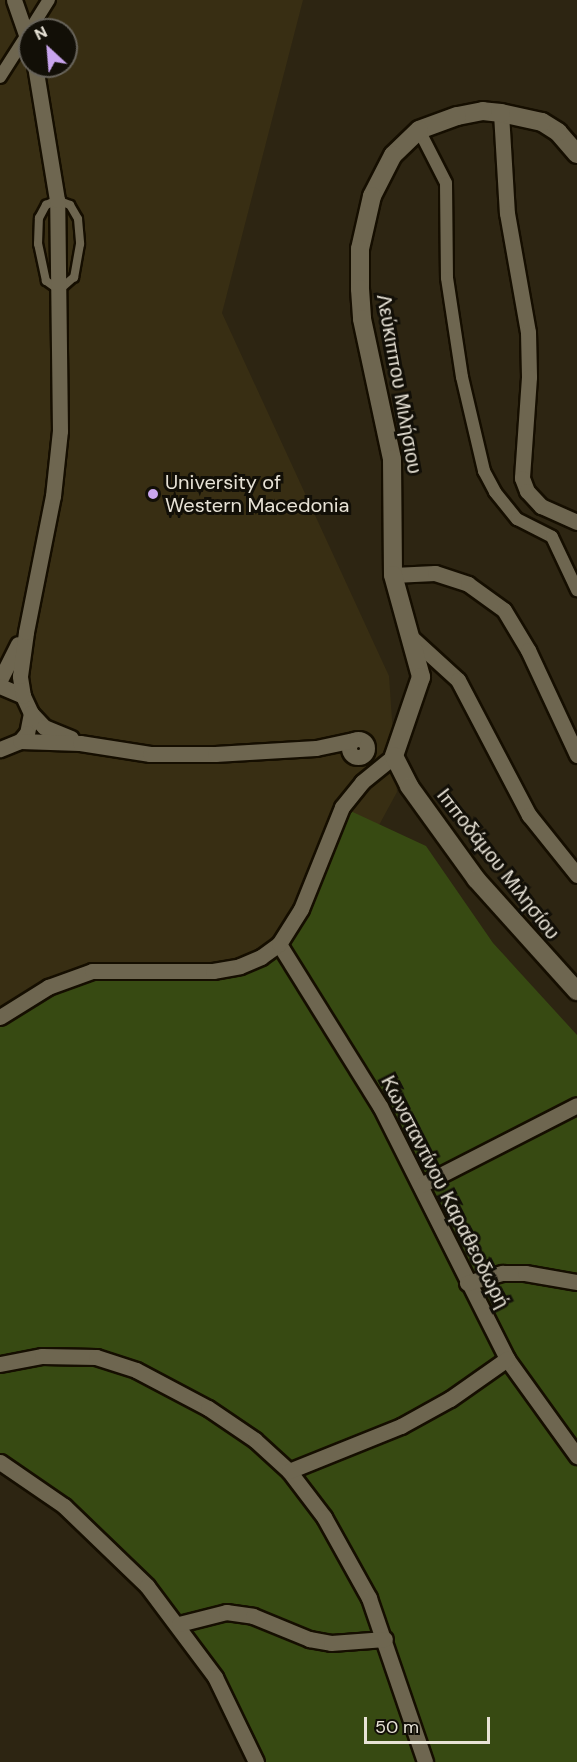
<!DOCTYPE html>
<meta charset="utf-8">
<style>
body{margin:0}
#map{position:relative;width:577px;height:1762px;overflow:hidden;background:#2d2512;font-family:"DM Sans",sans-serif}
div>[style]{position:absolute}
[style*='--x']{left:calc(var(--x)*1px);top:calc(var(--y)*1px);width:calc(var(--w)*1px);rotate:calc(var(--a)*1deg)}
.built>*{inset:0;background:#382e13}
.green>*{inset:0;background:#374a12}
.roads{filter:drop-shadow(2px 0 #150e00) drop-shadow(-2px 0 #150e00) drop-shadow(0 2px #150e00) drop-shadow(0 -2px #150e00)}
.service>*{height:8px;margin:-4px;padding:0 4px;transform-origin:4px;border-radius:4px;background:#6e6650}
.pedestrian>*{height:12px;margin:-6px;padding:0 6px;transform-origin:6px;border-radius:6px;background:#6e6650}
.minor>*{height:15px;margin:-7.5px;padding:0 7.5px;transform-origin:7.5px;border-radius:7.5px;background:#6e6650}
.minor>.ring{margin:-7.5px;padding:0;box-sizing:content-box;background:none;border:15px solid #6e6650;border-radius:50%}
.tertiary>*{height:18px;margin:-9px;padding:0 9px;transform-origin:9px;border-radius:9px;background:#6e6650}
.dots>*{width:16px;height:16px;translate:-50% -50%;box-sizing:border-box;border:3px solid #120f07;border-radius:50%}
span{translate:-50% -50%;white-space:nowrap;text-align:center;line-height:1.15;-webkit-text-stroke:6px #120f07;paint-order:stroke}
.street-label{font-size:20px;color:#e7e2d6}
.poi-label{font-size:20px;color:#e7e2d6}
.left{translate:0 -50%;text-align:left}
.north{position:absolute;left:18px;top:18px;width:60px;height:60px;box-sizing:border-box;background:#120f07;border:2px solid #67635a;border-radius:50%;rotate:334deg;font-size:16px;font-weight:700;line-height:24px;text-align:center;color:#e7e2d6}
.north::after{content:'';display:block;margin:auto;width:21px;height:27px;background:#c9a5ee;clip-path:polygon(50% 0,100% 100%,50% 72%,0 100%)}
.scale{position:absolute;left:364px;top:1717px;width:126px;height:27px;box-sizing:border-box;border:3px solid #e7e2d6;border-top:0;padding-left:8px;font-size:18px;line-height:21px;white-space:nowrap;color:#e7e2d6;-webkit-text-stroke:4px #120f07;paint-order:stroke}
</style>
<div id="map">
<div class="built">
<i style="clip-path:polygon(evenodd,0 0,303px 0,222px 313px,389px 676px,397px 792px,280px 1007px,0 1093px,0 0,30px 30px,66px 30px,66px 66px,30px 66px,30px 30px)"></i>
</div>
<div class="green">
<i style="clip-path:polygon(342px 807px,426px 846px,493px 943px,577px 1035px,577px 1762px,256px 1762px,239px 1721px,147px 1586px,0 1462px,0 1017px,92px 971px,213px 971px,279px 944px)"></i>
</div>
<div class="roads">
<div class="service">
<i style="--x:57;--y:200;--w:14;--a:21"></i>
<i style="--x:70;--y:205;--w:16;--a:60"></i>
<i style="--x:78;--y:219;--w:25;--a:85"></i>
<i style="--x:80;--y:244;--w:34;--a:100"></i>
<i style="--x:74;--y:277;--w:20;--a:139"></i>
<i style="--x:59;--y:290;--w:16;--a:-145"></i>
<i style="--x:46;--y:281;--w:38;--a:-102"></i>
<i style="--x:38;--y:244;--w:26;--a:-88"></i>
<i style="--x:39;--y:218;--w:15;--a:-62"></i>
<i style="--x:46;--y:205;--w:12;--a:-24"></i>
</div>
<div class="pedestrian">
<i style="--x:30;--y:30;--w:36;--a:-58"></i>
<i style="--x:0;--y:77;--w:56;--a:-57.4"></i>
<i style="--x:419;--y:130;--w:59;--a:63"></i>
<i style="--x:446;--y:183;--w:95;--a:89.4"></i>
<i style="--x:447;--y:278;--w:100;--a:81.4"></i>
<i style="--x:462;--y:377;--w:97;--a:76.8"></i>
<i style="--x:484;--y:471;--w:24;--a:62"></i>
<i style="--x:495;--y:492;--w:35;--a:51"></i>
<i style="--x:517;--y:519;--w:39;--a:27"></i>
<i style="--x:552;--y:537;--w:59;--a:64.7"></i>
</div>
<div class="minor">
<i style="--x:14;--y:0;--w:49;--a:70.8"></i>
<i style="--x:501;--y:113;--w:100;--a:86.6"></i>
<i style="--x:507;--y:213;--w:121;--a:80"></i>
<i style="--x:528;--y:332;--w:45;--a:88.7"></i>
<i style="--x:529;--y:377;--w:101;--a:94"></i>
<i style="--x:522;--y:478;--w:14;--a:69"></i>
<i style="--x:527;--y:491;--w:21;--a:47"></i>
<i style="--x:541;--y:506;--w:39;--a:24"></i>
<i style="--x:393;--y:575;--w:42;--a:-2.7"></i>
<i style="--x:435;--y:573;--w:35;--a:18"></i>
<i style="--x:468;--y:584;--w:44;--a:35.8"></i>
<i style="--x:504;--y:610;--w:47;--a:59"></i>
<i style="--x:528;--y:650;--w:116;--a:65"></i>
<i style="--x:412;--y:638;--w:62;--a:42.4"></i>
<i style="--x:458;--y:680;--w:153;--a:62.3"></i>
<i style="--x:529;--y:815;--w:77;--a:51.3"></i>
<i style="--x:0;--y:680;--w:40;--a:-63.4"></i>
<i style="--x:0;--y:686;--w:25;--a:23"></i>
<i style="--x:23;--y:696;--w:19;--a:65"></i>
<i style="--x:31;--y:713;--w:20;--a:101"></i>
<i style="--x:27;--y:733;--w:11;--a:131"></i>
<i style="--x:20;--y:741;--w:22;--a:158"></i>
<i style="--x:23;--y:696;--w:20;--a:-99"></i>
<i style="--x:20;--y:676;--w:44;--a:-82.2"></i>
<i style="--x:26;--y:632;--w:139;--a:-78.8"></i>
<i style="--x:53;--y:496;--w:65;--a:-83.9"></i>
<i style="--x:60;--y:431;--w:231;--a:-90.7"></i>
<i style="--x:57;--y:200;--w:136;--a:-99.3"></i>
<i style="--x:31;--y:713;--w:19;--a:47"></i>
<i style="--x:44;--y:727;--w:29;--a:22"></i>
<i class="ring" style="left:349px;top:739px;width:3px;height:3px"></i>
<i style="--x:20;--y:741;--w:60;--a:1.9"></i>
<i style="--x:80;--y:743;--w:71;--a:8.9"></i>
<i style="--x:150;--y:754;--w:65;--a:0"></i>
<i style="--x:215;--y:754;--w:101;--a:-3.4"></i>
<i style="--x:316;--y:748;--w:38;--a:-12"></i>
<i style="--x:279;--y:944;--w:191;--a:58.1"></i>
<i style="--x:380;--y:1106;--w:283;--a:63.3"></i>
<i style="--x:507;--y:1359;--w:120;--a:54.2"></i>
<i style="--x:0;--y:1017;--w:57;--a:-32"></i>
<i style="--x:48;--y:987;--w:47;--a:-20"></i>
<i style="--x:92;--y:971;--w:121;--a:0"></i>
<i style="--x:213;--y:971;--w:27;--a:-10"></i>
<i style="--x:240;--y:966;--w:23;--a:-23"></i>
<i style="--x:261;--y:957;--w:22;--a:-36"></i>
<i style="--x:279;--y:944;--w:41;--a:-57.8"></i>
<i style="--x:301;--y:909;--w:110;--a:-68.1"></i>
<i style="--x:342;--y:807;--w:32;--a:-51"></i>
<i style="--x:362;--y:782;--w:41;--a:-39.1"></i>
<i style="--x:421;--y:1185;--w:175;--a:-27.1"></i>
<i style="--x:467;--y:1283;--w:37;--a:-16"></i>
<i style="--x:503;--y:1273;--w:22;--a:0"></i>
<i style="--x:525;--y:1273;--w:53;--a:9.8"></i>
<i style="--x:0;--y:1364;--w:43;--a:-10.8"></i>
<i style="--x:42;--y:1356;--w:54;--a:1.1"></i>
<i style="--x:96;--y:1357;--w:42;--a:18"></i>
<i style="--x:136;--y:1370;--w:81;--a:27.8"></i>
<i style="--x:208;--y:1408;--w:57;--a:34.2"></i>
<i style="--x:255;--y:1440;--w:46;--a:42.4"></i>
<i style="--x:289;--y:1471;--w:58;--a:52.7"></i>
<i style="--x:324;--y:1517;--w:93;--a:60.9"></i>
<i style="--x:369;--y:1598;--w:173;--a:71.1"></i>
<i style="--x:0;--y:1462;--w:78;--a:34.5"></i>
<i style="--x:64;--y:1506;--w:115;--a:43.9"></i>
<i style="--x:147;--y:1586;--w:114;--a:53.2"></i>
<i style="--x:215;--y:1677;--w:94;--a:64.2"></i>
<i style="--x:289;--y:1471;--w:121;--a:-21.9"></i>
<i style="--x:401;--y:1426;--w:56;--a:-28.9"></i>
<i style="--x:450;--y:1399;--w:70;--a:-35.1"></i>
<i style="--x:179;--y:1624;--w:49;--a:-14.3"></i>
<i style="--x:226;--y:1612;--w:27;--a:8"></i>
<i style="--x:253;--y:1616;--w:61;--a:22.3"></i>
<i style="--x:309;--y:1639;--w:22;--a:10"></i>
<i style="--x:331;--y:1643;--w:54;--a:-4.2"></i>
</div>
<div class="tertiary">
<i style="--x:577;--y:154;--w:29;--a:-131"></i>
<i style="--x:558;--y:132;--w:19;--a:-148"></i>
<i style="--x:542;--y:122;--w:42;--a:-167.6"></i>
<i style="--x:501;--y:113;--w:18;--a:-174"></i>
<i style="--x:483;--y:111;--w:26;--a:169"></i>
<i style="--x:457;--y:116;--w:40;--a:159.8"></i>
<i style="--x:419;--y:130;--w:36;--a:136"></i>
<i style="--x:393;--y:155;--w:46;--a:117.1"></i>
<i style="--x:372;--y:196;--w:54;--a:102.8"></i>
<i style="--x:360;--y:249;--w:40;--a:90"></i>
<i style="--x:360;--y:289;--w:30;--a:86"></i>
<i style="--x:362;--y:319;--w:143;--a:77.9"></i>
<i style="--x:392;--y:459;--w:116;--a:89.5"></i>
<i style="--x:393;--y:575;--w:106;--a:74.6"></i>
<i style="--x:421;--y:677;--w:83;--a:108.9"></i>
<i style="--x:394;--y:756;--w:34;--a:63"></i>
<i style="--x:409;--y:786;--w:115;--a:54.2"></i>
<i style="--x:476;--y:879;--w:151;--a:48"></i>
</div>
</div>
<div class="dots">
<i style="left:153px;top:494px;background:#c9a5ee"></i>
</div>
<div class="street-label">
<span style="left:399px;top:384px;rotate:80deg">Λεύκιππου Μιλήσιου</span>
<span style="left:498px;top:864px;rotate:52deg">Ιπποδάμου Μιλησίου</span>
<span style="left:445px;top:1192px;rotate:63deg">Κωνσταντίνου Καραθεοδωρή</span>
</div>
<div class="poi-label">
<span class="left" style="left:165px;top:494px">University of<br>Western Macedonia</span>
</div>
<div class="north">N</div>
<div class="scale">50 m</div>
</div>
